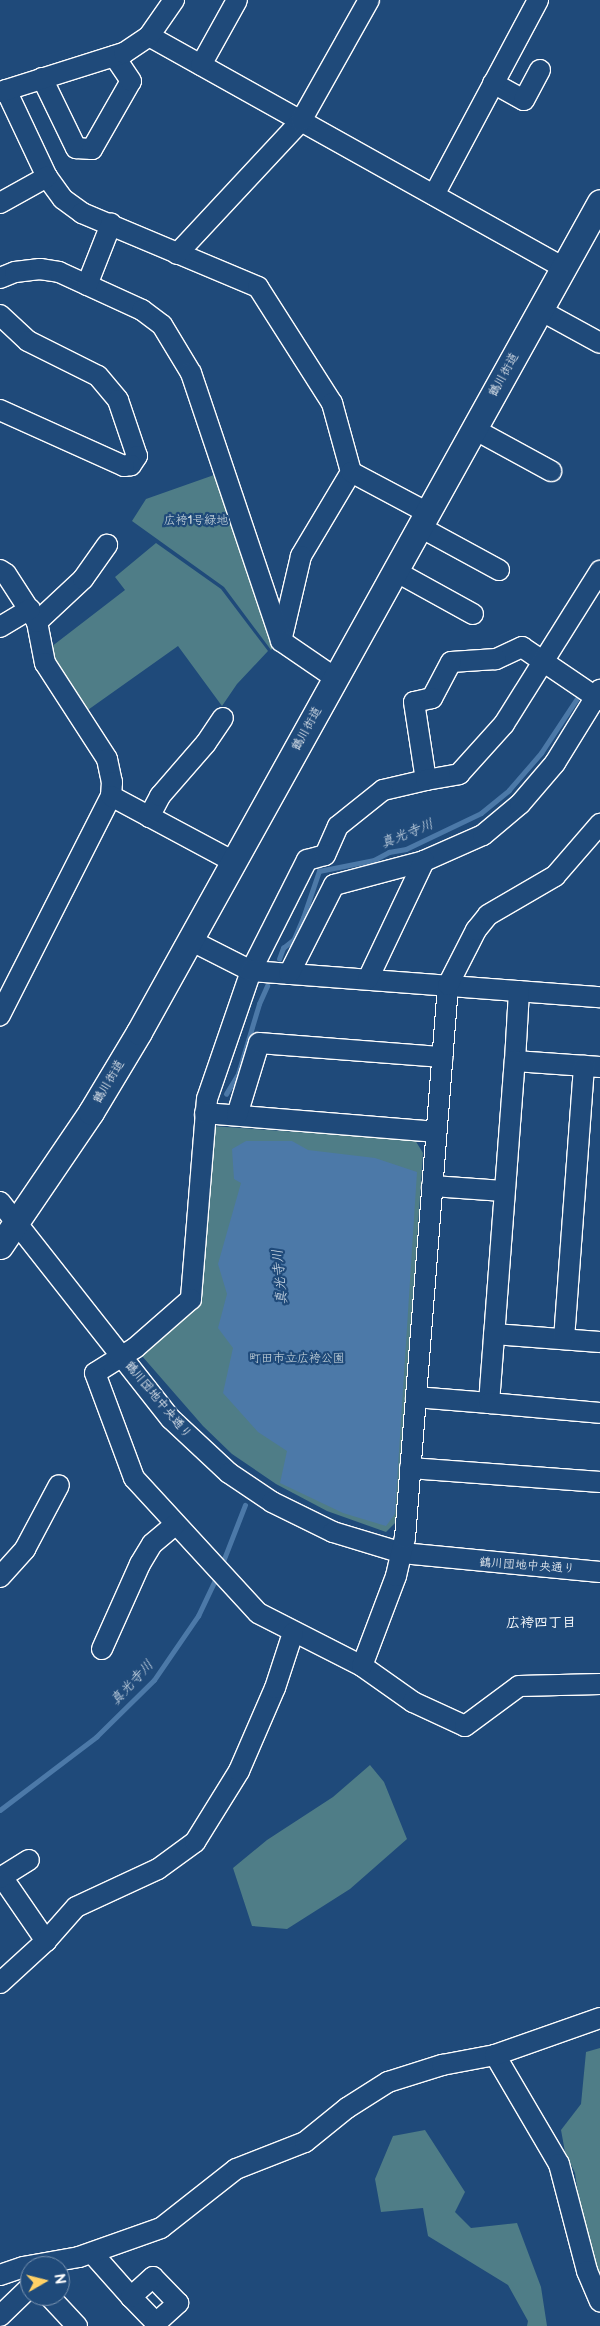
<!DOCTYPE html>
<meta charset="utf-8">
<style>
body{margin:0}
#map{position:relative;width:600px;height:2326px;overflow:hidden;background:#1f4a7a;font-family:"Balsamiq Sans","Klee One",sans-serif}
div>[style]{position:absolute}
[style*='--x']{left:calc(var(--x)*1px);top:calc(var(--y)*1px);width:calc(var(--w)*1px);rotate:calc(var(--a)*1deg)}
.green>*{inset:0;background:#4f7d87}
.water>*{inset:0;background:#4c79a8}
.stream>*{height:4.5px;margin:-2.25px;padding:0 2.25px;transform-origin:2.25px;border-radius:2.25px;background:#4c79a8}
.roads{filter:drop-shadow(1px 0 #fff) drop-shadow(-1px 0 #fff) drop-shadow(0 1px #fff) drop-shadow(0 -1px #fff)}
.minor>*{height:20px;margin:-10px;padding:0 10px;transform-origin:10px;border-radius:10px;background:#1f4a7a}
.major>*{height:25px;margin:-12.5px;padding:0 12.5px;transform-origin:12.5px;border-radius:12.5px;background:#1f4a7a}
span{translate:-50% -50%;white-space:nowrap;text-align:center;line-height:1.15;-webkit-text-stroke:4.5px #1f4a7a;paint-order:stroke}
.street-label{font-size:12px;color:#fff}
.park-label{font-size:12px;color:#d3dee1}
.water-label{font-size:14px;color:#d2dee9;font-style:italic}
.neighbourhood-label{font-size:14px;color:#fff;font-weight:700}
.north{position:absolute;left:20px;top:2256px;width:50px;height:50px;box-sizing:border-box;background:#1f4a7a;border:1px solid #7992af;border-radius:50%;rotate:82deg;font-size:14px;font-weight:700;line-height:20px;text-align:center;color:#fff}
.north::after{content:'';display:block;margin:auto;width:18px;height:22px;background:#ffd166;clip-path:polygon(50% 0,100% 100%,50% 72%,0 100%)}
</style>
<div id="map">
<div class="green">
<i style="clip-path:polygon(214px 475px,221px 478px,276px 644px,271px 650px,224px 587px,132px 521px,146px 499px)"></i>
<i style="clip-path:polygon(156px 543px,221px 589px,268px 651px,237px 684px,222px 706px,178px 646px,85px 712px,51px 659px,51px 647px,125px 590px,115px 577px)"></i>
<i style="clip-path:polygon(211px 1126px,415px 1140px,423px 1153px,398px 1520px,386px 1532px,327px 1511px,276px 1484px,232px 1454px,203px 1426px,142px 1356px,144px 1348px,198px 1305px)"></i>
<i style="clip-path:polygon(370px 1765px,384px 1782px,407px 1839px,350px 1889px,287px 1929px,252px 1926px,233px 1868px,267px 1840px,333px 1797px)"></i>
<i style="clip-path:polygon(600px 2048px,600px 2286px,580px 2208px,575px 2173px,565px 2152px,561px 2130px,581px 2104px,586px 2052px)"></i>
<i style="clip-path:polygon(425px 2130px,465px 2192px,455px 2212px,471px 2228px,517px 2223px,541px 2287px,547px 2326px,527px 2326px,528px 2321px,508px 2285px,428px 2236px,423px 2208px,381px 2212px,375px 2179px,393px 2136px)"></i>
</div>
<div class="water">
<i style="clip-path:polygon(246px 1141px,292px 1141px,308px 1150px,375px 1158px,417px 1172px,395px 1514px,386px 1526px,343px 1513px,280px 1483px,287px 1451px,258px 1432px,223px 1393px,233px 1348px,218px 1328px,227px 1294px,218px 1264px,241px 1183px,234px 1179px,232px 1149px)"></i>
</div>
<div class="stream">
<i style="--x:279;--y:959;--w:12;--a:-70"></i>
<i style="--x:283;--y:948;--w:14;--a:-39"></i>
<i style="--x:294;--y:939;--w:23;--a:-67"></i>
<i style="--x:303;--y:918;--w:50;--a:-71.2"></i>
<i style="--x:319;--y:871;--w:56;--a:-11.3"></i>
<i style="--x:374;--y:860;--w:17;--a:-28"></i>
<i style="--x:389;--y:852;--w:17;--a:-10"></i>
<i style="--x:406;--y:849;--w:83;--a:-25.6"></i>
<i style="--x:481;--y:813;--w:36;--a:-39"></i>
<i style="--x:509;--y:790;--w:49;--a:-49.1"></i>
<i style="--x:541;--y:753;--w:64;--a:-56.6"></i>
<i style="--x:226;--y:1094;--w:23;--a:-59"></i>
<i style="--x:238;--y:1074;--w:73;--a:-73.3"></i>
<i style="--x:259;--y:1004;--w:20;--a:-66"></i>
<i style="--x:222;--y:1564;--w:63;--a:-68.7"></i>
<i style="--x:0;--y:1810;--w:121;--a:-37.2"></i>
<i style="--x:96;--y:1737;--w:81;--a:-44.5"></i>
<i style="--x:154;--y:1680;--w:78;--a:-55.5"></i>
<i style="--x:198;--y:1616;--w:44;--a:-64.6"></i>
</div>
<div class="roads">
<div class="minor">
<i style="--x:149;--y:36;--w:475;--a:29.2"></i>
<i style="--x:201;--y:65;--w:74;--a:-61"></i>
<i style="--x:42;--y:78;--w:78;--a:64.1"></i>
<i style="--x:76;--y:148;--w:16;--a:4"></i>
<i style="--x:92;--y:149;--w:78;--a:-60.2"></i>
<i style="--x:131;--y:81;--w:30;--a:-124"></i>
<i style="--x:493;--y:83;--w:35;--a:29"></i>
<i style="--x:524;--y:100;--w:34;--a:-62"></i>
<i style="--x:6;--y:90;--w:96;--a:64.8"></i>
<i style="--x:47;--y:177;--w:27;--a:54"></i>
<i style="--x:63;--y:199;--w:24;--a:36"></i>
<i style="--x:82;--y:213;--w:191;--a:22.8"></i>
<i style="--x:258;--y:287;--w:138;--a:57.5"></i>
<i style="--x:332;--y:403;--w:72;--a:74.6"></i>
<i style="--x:351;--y:472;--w:98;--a:120.8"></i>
<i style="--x:301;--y:556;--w:87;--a:103.2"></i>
<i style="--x:0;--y:92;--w:130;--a:-17.5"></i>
<i style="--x:124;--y:53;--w:30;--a:-34"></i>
<i style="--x:149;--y:36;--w:44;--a:-55.2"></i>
<i style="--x:434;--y:195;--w:221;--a:-61.9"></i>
<i style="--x:0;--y:203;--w:54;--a:-29"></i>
<i style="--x:177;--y:254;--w:182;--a:-47"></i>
<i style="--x:301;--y:121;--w:139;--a:-60.7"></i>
<i style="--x:0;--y:278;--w:16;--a:-22"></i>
<i style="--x:15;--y:272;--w:25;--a:-7"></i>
<i style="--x:40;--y:269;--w:19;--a:9"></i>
<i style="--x:59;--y:272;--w:91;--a:24.6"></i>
<i style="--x:142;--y:310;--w:25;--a:37"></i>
<i style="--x:162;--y:325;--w:56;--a:58.9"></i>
<i style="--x:191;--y:373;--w:283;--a:71.4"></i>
<i style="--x:281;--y:641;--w:65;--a:34.4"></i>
<i style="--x:87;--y:285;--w:66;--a:-68.5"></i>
<i style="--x:540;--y:310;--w:68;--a:28.8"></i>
<i style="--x:0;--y:315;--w:38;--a:43"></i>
<i style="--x:28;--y:341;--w:78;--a:26.6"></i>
<i style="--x:98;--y:376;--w:31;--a:50"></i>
<i style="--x:118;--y:400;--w:59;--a:71.3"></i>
<i style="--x:137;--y:456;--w:11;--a:124"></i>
<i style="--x:131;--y:465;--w:7;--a:172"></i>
<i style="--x:124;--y:466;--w:136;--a:-155.7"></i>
<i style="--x:474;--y:429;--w:88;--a:28.6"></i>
<i style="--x:351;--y:472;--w:87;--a:28"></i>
<i style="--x:420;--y:527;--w:90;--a:28.6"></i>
<i style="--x:0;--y:570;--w:7;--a:34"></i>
<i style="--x:6;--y:574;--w:57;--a:57.1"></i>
<i style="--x:37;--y:622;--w:42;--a:79"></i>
<i style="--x:45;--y:663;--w:114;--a:57.1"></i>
<i style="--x:107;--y:759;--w:24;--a:78"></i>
<i style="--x:112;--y:782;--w:14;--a:94"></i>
<i style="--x:111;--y:796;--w:246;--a:116.9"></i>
<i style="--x:395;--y:571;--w:89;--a:28.9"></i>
<i style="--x:37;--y:622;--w:63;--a:-43.1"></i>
<i style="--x:83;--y:579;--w:42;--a:-54.8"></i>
<i style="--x:0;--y:627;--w:35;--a:-31"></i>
<i style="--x:600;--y:700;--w:94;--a:-145.8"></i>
<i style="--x:522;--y:647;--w:29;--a:155"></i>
<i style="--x:496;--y:659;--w:45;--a:176.2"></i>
<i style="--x:451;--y:662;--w:41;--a:117.8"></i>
<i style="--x:432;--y:698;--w:18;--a:167"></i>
<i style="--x:414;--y:702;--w:79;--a:81.3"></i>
<i style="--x:426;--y:780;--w:44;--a:166.9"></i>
<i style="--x:383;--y:790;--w:58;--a:141.3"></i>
<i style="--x:338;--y:826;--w:32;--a:114"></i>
<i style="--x:325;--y:855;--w:19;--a:164"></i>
<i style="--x:307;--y:860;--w:124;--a:116.8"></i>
<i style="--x:251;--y:971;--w:135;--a:109"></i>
<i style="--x:207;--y:1099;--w:201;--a:94.6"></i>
<i style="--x:191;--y:1299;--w:74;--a:138.8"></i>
<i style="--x:135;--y:1348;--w:47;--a:148"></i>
<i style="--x:95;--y:1373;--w:112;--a:69.6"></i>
<i style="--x:134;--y:1478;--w:183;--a:47.4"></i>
<i style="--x:258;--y:1613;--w:117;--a:27"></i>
<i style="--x:362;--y:1666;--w:62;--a:35.2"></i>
<i style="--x:413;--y:1702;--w:57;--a:24.8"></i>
<i style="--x:465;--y:1726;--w:67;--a:-36.5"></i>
<i style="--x:519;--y:1686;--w:81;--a:-1.4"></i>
<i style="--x:426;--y:780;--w:34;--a:-10"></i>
<i style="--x:459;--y:774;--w:67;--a:-48"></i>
<i style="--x:504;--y:724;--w:181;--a:-57.9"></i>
<i style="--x:111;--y:796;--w:140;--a:28.2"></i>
<i style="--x:149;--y:817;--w:24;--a:-62"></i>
<i style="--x:160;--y:796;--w:70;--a:-49"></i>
<i style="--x:206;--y:743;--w:30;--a:-56"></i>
<i style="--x:190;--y:940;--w:68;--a:26.9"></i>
<i style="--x:251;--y:971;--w:350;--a:4.3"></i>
<i style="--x:289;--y:974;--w:100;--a:-63.2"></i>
<i style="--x:334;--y:885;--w:93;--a:-14.9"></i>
<i style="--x:424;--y:861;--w:64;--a:-23.8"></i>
<i style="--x:483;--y:835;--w:48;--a:-40"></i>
<i style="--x:520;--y:804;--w:54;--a:-49.5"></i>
<i style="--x:555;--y:763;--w:86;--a:-58.3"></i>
<i style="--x:368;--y:979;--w:131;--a:-64.6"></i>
<i style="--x:519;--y:991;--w:70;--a:93.3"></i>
<i style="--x:515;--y:1061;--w:85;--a:4"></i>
<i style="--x:205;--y:1113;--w:232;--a:4.7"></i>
<i style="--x:237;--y:1115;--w:75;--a:-73"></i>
<i style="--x:259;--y:1043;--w:184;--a:4.4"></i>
<i style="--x:432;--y:1186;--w:72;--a:4"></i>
<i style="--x:0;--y:1202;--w:276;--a:51.8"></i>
<i style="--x:171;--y:1419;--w:79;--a:43"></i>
<i style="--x:229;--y:1473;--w:52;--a:34"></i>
<i style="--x:272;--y:1502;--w:68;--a:26.2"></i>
<i style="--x:333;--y:1532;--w:72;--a:16.9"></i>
<i style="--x:402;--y:1553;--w:199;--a:5.5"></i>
<i style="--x:494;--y:1334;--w:106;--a:4.3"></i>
<i style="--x:564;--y:1339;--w:274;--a:-85.8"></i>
<i style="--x:416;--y:1397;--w:73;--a:4.7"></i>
<i style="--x:489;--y:1403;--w:343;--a:-85.7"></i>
<i style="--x:489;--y:1403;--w:111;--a:5.1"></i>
<i style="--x:410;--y:1468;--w:191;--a:4.2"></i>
<i style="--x:0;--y:1577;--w:38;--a:-48"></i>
<i style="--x:25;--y:1549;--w:72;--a:-62"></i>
<i style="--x:102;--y:1649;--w:93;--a:-65.9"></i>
<i style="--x:140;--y:1564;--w:23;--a:-59"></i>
<i style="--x:152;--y:1544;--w:30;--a:-40"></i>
<i style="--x:362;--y:1666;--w:96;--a:-69.3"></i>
<i style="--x:396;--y:1576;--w:39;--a:-77"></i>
<i style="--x:405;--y:1538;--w:555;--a:-85.55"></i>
<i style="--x:448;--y:985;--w:62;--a:-63"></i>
<i style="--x:476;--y:930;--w:19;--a:-51"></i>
<i style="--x:488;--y:915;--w:78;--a:-30.2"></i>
<i style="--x:555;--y:876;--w:69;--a:-49.1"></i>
<i style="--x:2;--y:1877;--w:78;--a:55.5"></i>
<i style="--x:0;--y:1878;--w:34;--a:-32"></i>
<i style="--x:0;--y:1983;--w:62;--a:-42.4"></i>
<i style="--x:46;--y:1941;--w:45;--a:-48.6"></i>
<i style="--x:76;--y:1907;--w:90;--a:-24.9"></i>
<i style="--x:158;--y:1869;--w:46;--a:-36.1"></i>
<i style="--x:195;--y:1842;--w:84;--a:-58.2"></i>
<i style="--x:239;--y:1771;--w:90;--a:-66.6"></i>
<i style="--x:275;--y:1688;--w:58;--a:-71.9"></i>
<i style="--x:495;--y:2055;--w:126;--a:59.6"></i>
<i style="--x:559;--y:2164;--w:111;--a:75.3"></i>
<i style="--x:587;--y:2271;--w:33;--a:67"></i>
<i style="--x:92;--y:2253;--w:59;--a:48.4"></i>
<i style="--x:131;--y:2297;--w:36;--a:46"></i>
<i style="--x:156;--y:2323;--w:30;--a:-42"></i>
<i style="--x:178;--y:2303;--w:36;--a:-134"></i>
<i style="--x:153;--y:2277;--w:30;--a:138"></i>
<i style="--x:0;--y:2275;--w:24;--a:-19"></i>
<i style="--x:23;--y:2267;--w:57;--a:-10.1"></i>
<i style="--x:79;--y:2257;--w:87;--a:-19.5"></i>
<i style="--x:161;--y:2228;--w:95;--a:-38.2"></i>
<i style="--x:236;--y:2169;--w:74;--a:-21.4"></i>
<i style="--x:305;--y:2142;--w:54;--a:-39"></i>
<i style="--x:347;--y:2108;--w:49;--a:-32.4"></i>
<i style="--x:388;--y:2082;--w:57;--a:-17.5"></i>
<i style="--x:442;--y:2065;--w:54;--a:-10.7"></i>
<i style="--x:495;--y:2055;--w:111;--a:-19.4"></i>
<i style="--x:49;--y:2296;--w:41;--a:47"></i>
<i style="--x:0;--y:2316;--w:42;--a:-44"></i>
</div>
<div class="major">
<i style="--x:0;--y:1246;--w:162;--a:-55.8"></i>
<i style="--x:91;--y:1112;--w:93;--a:-59"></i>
<i style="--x:139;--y:1032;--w:949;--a:-60.95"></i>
</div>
</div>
<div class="street-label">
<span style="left:504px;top:375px;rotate:-61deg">鶴川街道</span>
<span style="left:307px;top:729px;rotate:-61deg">鶴川街道</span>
<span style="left:109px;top:1082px;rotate:-59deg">鶴川街道</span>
<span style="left:158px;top:1400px;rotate:50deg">鶴川団地中央通り</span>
<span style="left:527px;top:1566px;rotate:4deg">鶴川団地中央通り</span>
</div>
<div class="park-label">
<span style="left:196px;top:521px">広袴1号緑地</span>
<span style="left:297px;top:1359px">町田市立広袴公園</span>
</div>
<div class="water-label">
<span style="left:407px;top:834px;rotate:-22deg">真光寺川</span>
<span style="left:280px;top:1277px;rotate:-95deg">真光寺川</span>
<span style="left:132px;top:1683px;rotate:-47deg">真光寺川</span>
</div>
<div class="neighbourhood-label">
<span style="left:541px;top:1623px">広袴四丁目</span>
</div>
<div class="north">N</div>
</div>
